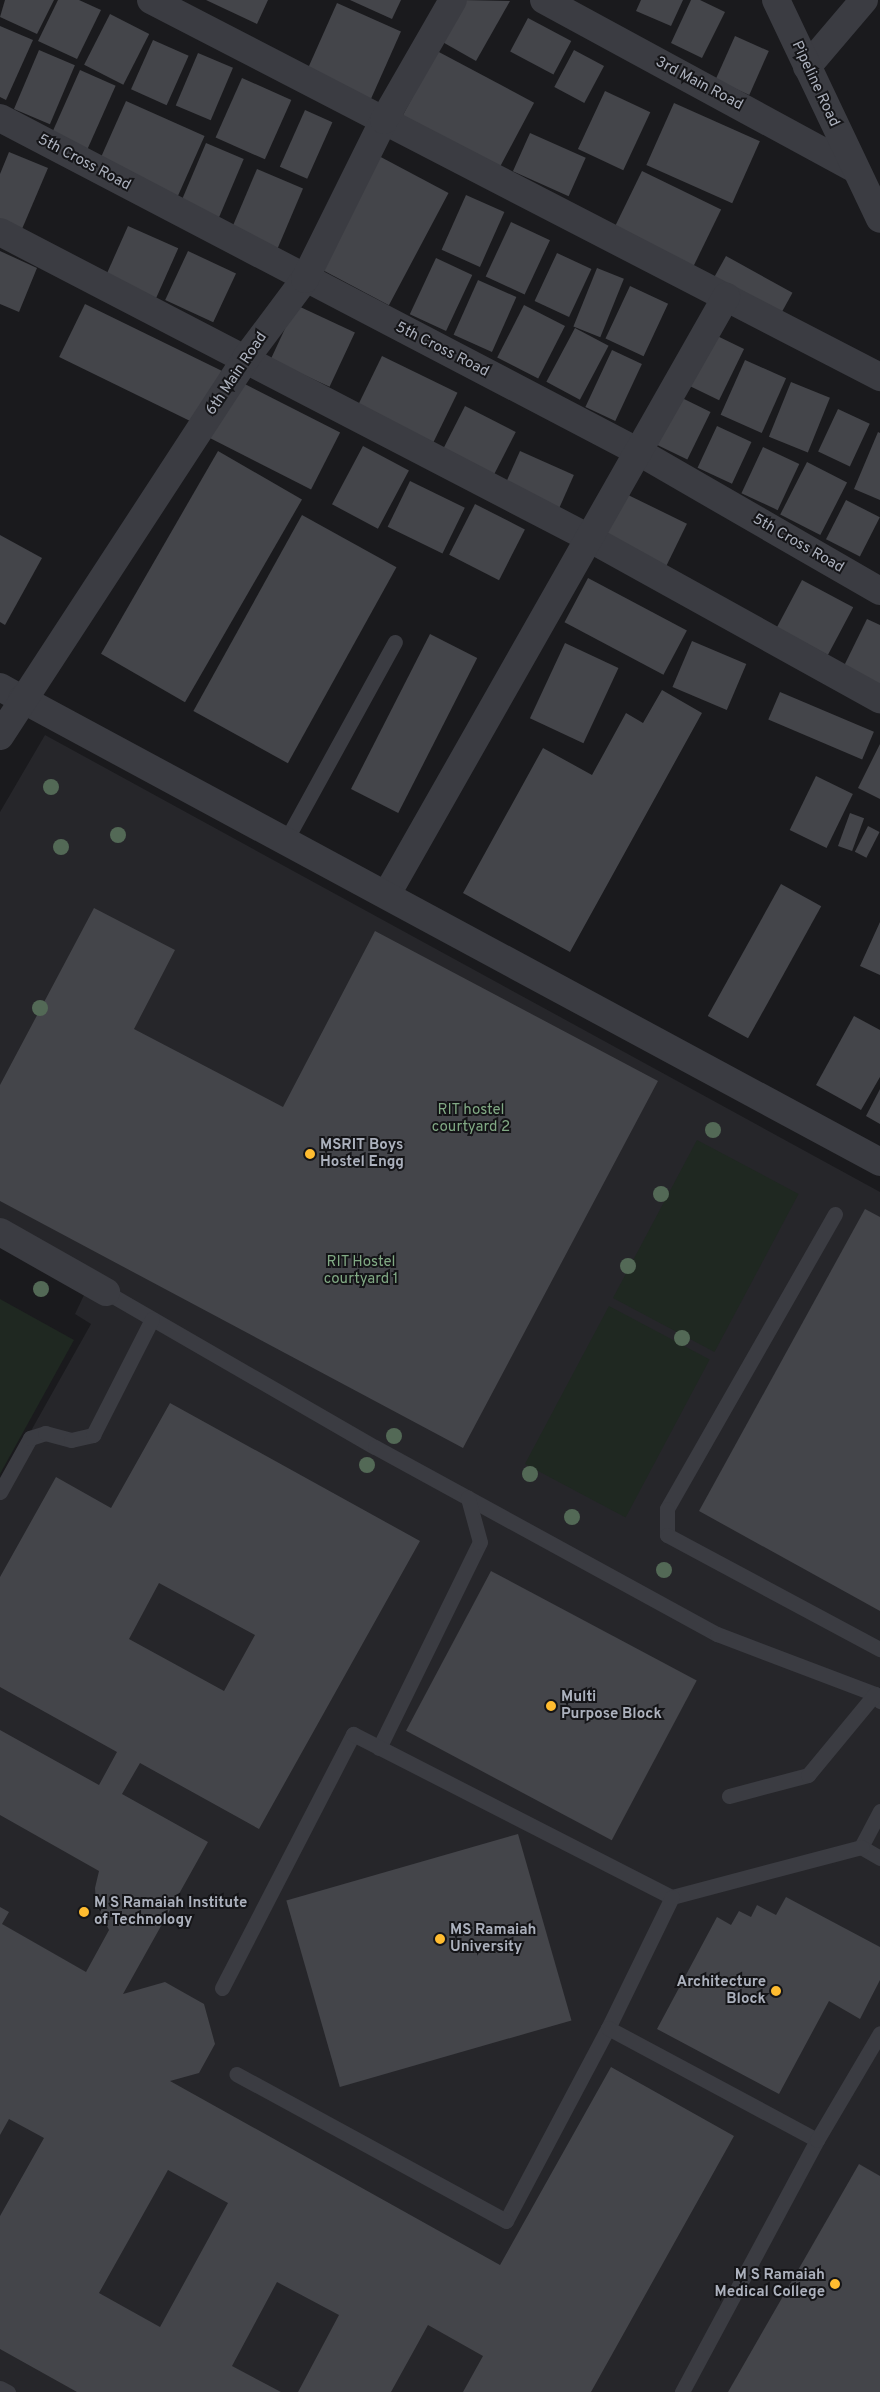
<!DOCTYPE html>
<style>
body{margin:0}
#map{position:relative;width:880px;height:2392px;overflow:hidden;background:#1a1a1d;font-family:Overpass,sans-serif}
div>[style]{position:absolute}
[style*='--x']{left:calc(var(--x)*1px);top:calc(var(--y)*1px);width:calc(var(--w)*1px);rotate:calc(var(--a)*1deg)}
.built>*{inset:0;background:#26262a}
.green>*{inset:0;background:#1f2821;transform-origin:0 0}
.building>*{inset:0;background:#44454a;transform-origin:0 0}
.service>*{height:15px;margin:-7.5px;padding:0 7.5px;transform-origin:7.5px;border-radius:7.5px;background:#3b3c42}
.minor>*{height:28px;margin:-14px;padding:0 14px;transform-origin:14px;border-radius:14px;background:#3b3c42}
.tertiary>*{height:28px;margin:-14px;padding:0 14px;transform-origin:14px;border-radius:14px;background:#3b3c42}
.trees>*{width:16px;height:16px;margin:-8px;border-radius:50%;background:#536956}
.dots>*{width:14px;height:14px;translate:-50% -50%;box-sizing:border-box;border:2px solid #151518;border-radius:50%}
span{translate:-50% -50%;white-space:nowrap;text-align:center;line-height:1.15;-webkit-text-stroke:4px #151518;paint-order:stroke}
.street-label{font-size:15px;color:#acb1bd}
.park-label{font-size:15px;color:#81a984}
.poi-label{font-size:15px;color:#acb1bd;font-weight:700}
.left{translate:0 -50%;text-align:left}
.right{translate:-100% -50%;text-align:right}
</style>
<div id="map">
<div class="built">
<i style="clip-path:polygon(45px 735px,880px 1192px,880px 2392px,0 2392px,0 1486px,91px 1324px,75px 1314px,95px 1272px,0 1218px,0 812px)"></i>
</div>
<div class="green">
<i style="left:697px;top:1140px;width:115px;height:179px;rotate:28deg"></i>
<i style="clip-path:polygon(0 1299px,74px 1340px,0 1474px)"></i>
<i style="left:609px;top:1306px;width:114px;height:179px;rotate:28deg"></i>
</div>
<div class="building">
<i style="clip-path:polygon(5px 0,54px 0,37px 34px,0 17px)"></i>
<i style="clip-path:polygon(58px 0,79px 0,101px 10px,77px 59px,38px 41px)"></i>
<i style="clip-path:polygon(206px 0,268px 0,257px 24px)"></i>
<i style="clip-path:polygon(350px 0,401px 0,392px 19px)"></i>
<i style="clip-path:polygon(461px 0,510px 1px,476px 61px,439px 40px)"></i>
<i style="clip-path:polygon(641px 0,683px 0,671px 26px,636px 11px)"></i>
<i style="clip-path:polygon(691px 0,700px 0,725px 12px,702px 58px,671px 43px)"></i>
<i style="left:337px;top:3px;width:70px;height:76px;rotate:24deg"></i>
<i style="left:110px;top:14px;width:44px;height:57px;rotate:27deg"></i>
<i style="left:528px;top:18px;width:49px;height:38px;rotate:28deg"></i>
<i style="clip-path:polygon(0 26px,33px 40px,6px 100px,0 97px)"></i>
<i style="left:735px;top:36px;width:37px;height:48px;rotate:24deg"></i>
<i style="left:153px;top:40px;width:39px;height:54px;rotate:24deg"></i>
<i style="left:39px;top:50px;width:39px;height:64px;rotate:23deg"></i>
<i style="left:574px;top:50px;width:34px;height:42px;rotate:28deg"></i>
<i style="left:437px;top:51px;width:110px;height:78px;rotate:28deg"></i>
<i style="left:198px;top:53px;width:38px;height:57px;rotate:23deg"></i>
<i style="left:80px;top:70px;width:39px;height:70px;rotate:24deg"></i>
<i style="left:242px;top:78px;width:54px;height:65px;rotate:24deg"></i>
<i style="left:605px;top:91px;width:50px;height:64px;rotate:25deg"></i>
<i style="left:126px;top:101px;width:86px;height:70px;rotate:24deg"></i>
<i style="left:674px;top:103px;width:94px;height:68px;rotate:24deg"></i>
<i style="left:305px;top:110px;width:30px;height:62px;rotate:24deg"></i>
<i style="left:530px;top:133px;width:61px;height:42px;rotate:24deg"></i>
<i style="left:206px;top:143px;width:41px;height:67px;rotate:23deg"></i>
<i style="clip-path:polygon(9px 152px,48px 168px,22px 229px,0 219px,0 174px)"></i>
<i style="left:377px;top:155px;width:81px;height:127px;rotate:28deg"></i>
<i style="left:257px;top:169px;width:50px;height:72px;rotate:23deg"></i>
<i style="left:642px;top:171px;width:88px;height:70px;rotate:26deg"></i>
<i style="left:466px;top:195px;width:42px;height:60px;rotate:24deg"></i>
<i style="left:511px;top:222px;width:43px;height:60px;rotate:25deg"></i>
<i style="left:128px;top:226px;width:55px;height:56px;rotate:24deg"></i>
<i style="clip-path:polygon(0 251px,37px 268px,19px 312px,0 304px)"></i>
<i style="left:188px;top:251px;width:53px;height:54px;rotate:25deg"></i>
<i style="left:557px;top:253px;width:38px;height:53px;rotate:25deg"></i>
<i style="left:726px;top:256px;width:76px;height:33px;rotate:29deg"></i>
<i style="left:436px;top:258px;width:40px;height:62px;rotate:25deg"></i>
<i style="left:597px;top:268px;width:29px;height:63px;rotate:22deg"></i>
<i style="left:478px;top:280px;width:42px;height:60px;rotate:24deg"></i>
<i style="left:630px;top:286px;width:42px;height:58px;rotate:25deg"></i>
<i style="left:85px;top:304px;width:152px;height:59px;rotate:26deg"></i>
<i style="left:296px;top:305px;width:65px;height:60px;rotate:25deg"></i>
<i style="left:524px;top:305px;width:46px;height:59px;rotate:27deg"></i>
<i style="left:575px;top:328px;width:38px;height:61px;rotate:28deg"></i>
<i style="left:709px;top:332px;width:39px;height:57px;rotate:26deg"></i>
<i style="left:612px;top:350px;width:33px;height:63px;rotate:25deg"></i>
<i style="left:382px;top:356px;width:84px;height:55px;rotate:26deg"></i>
<i style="left:745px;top:360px;width:45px;height:60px;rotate:24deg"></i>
<i style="left:235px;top:379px;width:118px;height:64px;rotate:27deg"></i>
<i style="left:791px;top:382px;width:42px;height:59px;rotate:22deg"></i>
<i style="left:680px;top:397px;width:34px;height:53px;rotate:26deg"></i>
<i style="left:465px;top:406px;width:57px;height:49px;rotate:27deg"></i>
<i style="left:838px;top:409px;width:35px;height:47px;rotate:25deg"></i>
<i style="left:717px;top:426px;width:38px;height:46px;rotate:25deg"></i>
<i style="clip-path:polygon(878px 432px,880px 433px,880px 500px,854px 489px)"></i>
<i style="left:363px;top:446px;width:52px;height:66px;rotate:28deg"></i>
<i style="left:763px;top:447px;width:40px;height:51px;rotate:25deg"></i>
<i style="left:218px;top:451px;width:97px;height:234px;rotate:30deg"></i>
<i style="left:520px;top:451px;width:59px;height:36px;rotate:24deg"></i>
<i style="left:807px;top:462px;width:45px;height:59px;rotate:27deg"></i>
<i style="left:410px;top:481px;width:61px;height:51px;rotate:26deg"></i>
<i style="left:624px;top:493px;width:70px;height:51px;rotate:26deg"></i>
<i style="left:846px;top:500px;width:38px;height:44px;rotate:27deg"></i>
<i style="left:475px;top:504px;width:56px;height:57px;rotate:27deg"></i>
<i style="left:302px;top:515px;width:108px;height:224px;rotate:29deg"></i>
<i style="clip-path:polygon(0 535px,42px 558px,5px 625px,0 622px)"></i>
<i style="left:588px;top:578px;width:112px;height:50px;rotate:28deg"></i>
<i style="left:802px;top:580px;width:58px;height:54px;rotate:28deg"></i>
<i style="clip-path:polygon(867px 619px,880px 625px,880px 691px,841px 672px)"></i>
<i style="left:430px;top:634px;width:53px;height:174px;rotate:27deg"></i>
<i style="left:692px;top:641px;width:59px;height:50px;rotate:23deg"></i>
<i style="left:565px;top:643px;width:59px;height:83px;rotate:25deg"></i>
<i style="clip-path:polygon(662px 690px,702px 713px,570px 952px,463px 893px,543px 748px,592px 775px,626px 713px,643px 723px)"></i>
<i style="left:780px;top:692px;width:102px;height:30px;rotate:23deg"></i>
<i style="clip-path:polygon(880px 744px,880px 799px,858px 788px)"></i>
<i style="left:816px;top:776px;width:41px;height:60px;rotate:26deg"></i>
<i style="left:850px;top:813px;width:15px;height:35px;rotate:20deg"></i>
<i style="left:868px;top:826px;width:13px;height:29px;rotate:27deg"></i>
<i style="left:781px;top:884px;width:46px;height:151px;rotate:29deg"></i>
<i style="clip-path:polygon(94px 908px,175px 950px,134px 1029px,283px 1107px,375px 931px,658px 1081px,463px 1448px,0 1201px,0 1085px)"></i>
<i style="clip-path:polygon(880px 922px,880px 975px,860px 966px)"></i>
<i style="clip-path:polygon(854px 1016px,880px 1030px,880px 1077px,861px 1110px,816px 1085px)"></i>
<i style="clip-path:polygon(880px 1089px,880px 1124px,866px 1116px)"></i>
<i style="clip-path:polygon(865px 1209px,880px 1217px,880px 1611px,699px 1511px)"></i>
<i style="clip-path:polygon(evenodd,170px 1403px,420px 1541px,259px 1829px,140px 1763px,122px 1794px,208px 1842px,123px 1994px,165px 1982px,204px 2004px,215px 2044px,199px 2073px,170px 2081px,500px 2265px,611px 2067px,734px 2136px,591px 2392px,463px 2392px,483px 2356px,428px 2325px,391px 2392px,298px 2392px,339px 2315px,277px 2282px,232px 2366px,281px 2392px,77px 2392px,0 2349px,0 2216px,44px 2138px,9px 2119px,0 2135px,0 1907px,9px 1912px,2px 1924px,86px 1972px,109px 1930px,96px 1904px,95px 1888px,99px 1871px,0 1815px,0 1730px,99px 1785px,117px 1752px,0 1687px,0 1577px,56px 1477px,111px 1508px,170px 1403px,159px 1583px,255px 1635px,224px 1691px,129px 1639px,159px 1583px,170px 1403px,168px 2170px,228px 2203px,160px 2327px,99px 2293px,168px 2170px)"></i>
<i style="left:491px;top:1571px;width:233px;height:181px;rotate:28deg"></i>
<i style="left:518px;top:1834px;width:194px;height:241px;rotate:74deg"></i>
<i style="clip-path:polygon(786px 1897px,880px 1947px,880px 1980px,860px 2019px,829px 2001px,779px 2094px,657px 2029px,717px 1917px,731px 1925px,739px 1911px,751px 1917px,757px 1905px,776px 1915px)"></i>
<i style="clip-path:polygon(859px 2164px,880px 2176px,880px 2392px,728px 2392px)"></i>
</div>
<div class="service">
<i style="--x:286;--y:840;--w:226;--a:-61.2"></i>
<i style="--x:835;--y:1214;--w:339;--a:119.7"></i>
<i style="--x:667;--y:1509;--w:26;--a:90"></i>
<i style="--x:667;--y:1535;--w:242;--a:28.2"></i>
<i style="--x:106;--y:1292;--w:310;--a:30"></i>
<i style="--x:375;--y:1447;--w:390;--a:28.7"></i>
<i style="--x:717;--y:1634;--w:169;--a:20.8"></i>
<i style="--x:875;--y:1694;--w:9;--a:54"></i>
<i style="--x:0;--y:1492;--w:62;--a:-60.9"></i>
<i style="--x:30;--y:1438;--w:16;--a:-18"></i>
<i style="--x:45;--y:1433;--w:27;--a:15"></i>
<i style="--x:71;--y:1440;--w:23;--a:-13"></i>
<i style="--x:93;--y:1435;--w:130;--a:-63"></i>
<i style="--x:379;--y:1748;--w:229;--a:-63.9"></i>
<i style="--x:480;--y:1542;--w:46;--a:-105.3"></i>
<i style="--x:729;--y:1796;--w:82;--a:-14.9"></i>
<i style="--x:808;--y:1775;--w:105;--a:-50.4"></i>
<i style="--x:880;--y:1811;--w:41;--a:117.8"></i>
<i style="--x:861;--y:1847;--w:22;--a:30"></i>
<i style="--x:672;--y:1897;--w:196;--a:-14.8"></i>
<i style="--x:222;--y:1988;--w:286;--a:-62.7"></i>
<i style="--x:353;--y:1734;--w:358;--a:27.1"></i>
<i style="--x:672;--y:1897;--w:146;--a:116"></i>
<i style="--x:608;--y:2028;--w:218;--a:117.9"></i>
<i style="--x:506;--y:2221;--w:307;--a:-151.4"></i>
<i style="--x:608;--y:2028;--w:237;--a:28.2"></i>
<i style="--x:817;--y:2140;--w:286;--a:118.2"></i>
<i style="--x:817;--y:2140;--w:124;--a:-59.5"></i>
<i style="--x:0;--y:2388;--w:9;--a:27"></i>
</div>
<div class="minor">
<i style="--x:151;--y:0;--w:821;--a:27.35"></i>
<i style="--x:544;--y:0;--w:353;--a:28.5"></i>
<i style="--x:807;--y:67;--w:88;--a:-49.6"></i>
<i style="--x:0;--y:118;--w:721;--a:27.6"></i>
<i style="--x:639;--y:452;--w:278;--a:30"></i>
<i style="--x:0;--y:232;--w:664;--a:27.45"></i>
<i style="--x:589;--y:538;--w:333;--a:29"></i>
<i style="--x:0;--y:687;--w:25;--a:29"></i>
<i style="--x:387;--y:894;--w:687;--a:-60.41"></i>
<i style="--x:0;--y:1232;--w:122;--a:29.5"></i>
</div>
<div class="tertiary">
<i style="--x:776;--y:0;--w:242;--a:64.6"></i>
<i style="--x:22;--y:699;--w:975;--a:28.35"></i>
<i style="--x:0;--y:736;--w:451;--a:-56.9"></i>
<i style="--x:246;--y:358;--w:99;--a:-53.2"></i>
<i style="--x:305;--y:279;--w:178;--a:-63.6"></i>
<i style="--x:384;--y:120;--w:138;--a:-60.1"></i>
</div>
<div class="trees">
<i style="left:51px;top:787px"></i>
<i style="left:118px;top:835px"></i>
<i style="left:61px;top:847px"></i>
<i style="left:40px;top:1008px"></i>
<i style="left:713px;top:1130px"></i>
<i style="left:661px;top:1194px"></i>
<i style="left:628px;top:1266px"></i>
<i style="left:41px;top:1289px"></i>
<i style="left:682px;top:1338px"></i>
<i style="left:394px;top:1436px"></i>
<i style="left:367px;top:1465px"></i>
<i style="left:530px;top:1474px"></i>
<i style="left:572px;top:1517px"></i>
<i style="left:664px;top:1570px"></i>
</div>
<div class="dots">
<i style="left:310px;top:1154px;background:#ffbc30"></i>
<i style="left:551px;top:1706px;background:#ffbc30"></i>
<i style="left:84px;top:1912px;background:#ffbc30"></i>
<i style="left:440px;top:1939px;background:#ffbc30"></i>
<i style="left:776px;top:1991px;background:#ffbc30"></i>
<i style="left:835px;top:2284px;background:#ffbc30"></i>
</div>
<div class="street-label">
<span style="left:699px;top:84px;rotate:28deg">3rd Main Road</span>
<span style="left:815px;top:84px;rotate:65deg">Pipeline Road</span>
<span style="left:84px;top:163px;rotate:28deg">5th Cross Road</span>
<span style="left:442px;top:350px;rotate:27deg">5th Cross Road</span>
<span style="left:237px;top:374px;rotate:-56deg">6th Main Road</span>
<span style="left:798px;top:544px;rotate:30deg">5th Cross Road</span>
</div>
<div class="park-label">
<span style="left:471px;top:1119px">RIT hostel<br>courtyard 2</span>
<span style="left:361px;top:1271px">RIT Hostel<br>courtyard 1</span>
</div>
<div class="poi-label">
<span class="left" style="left:320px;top:1154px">MSRIT Boys<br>Hostel Engg</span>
<span class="left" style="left:561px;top:1706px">Multi<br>Purpose Block</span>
<span class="left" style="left:94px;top:1912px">M S Ramaiah Institute<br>of Technology</span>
<span class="left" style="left:450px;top:1939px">MS Ramaiah<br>University</span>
<span class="right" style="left:766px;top:1991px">Architecture<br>Block</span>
<span class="right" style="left:825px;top:2284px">M S Ramaiah<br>Medical College</span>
</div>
</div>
